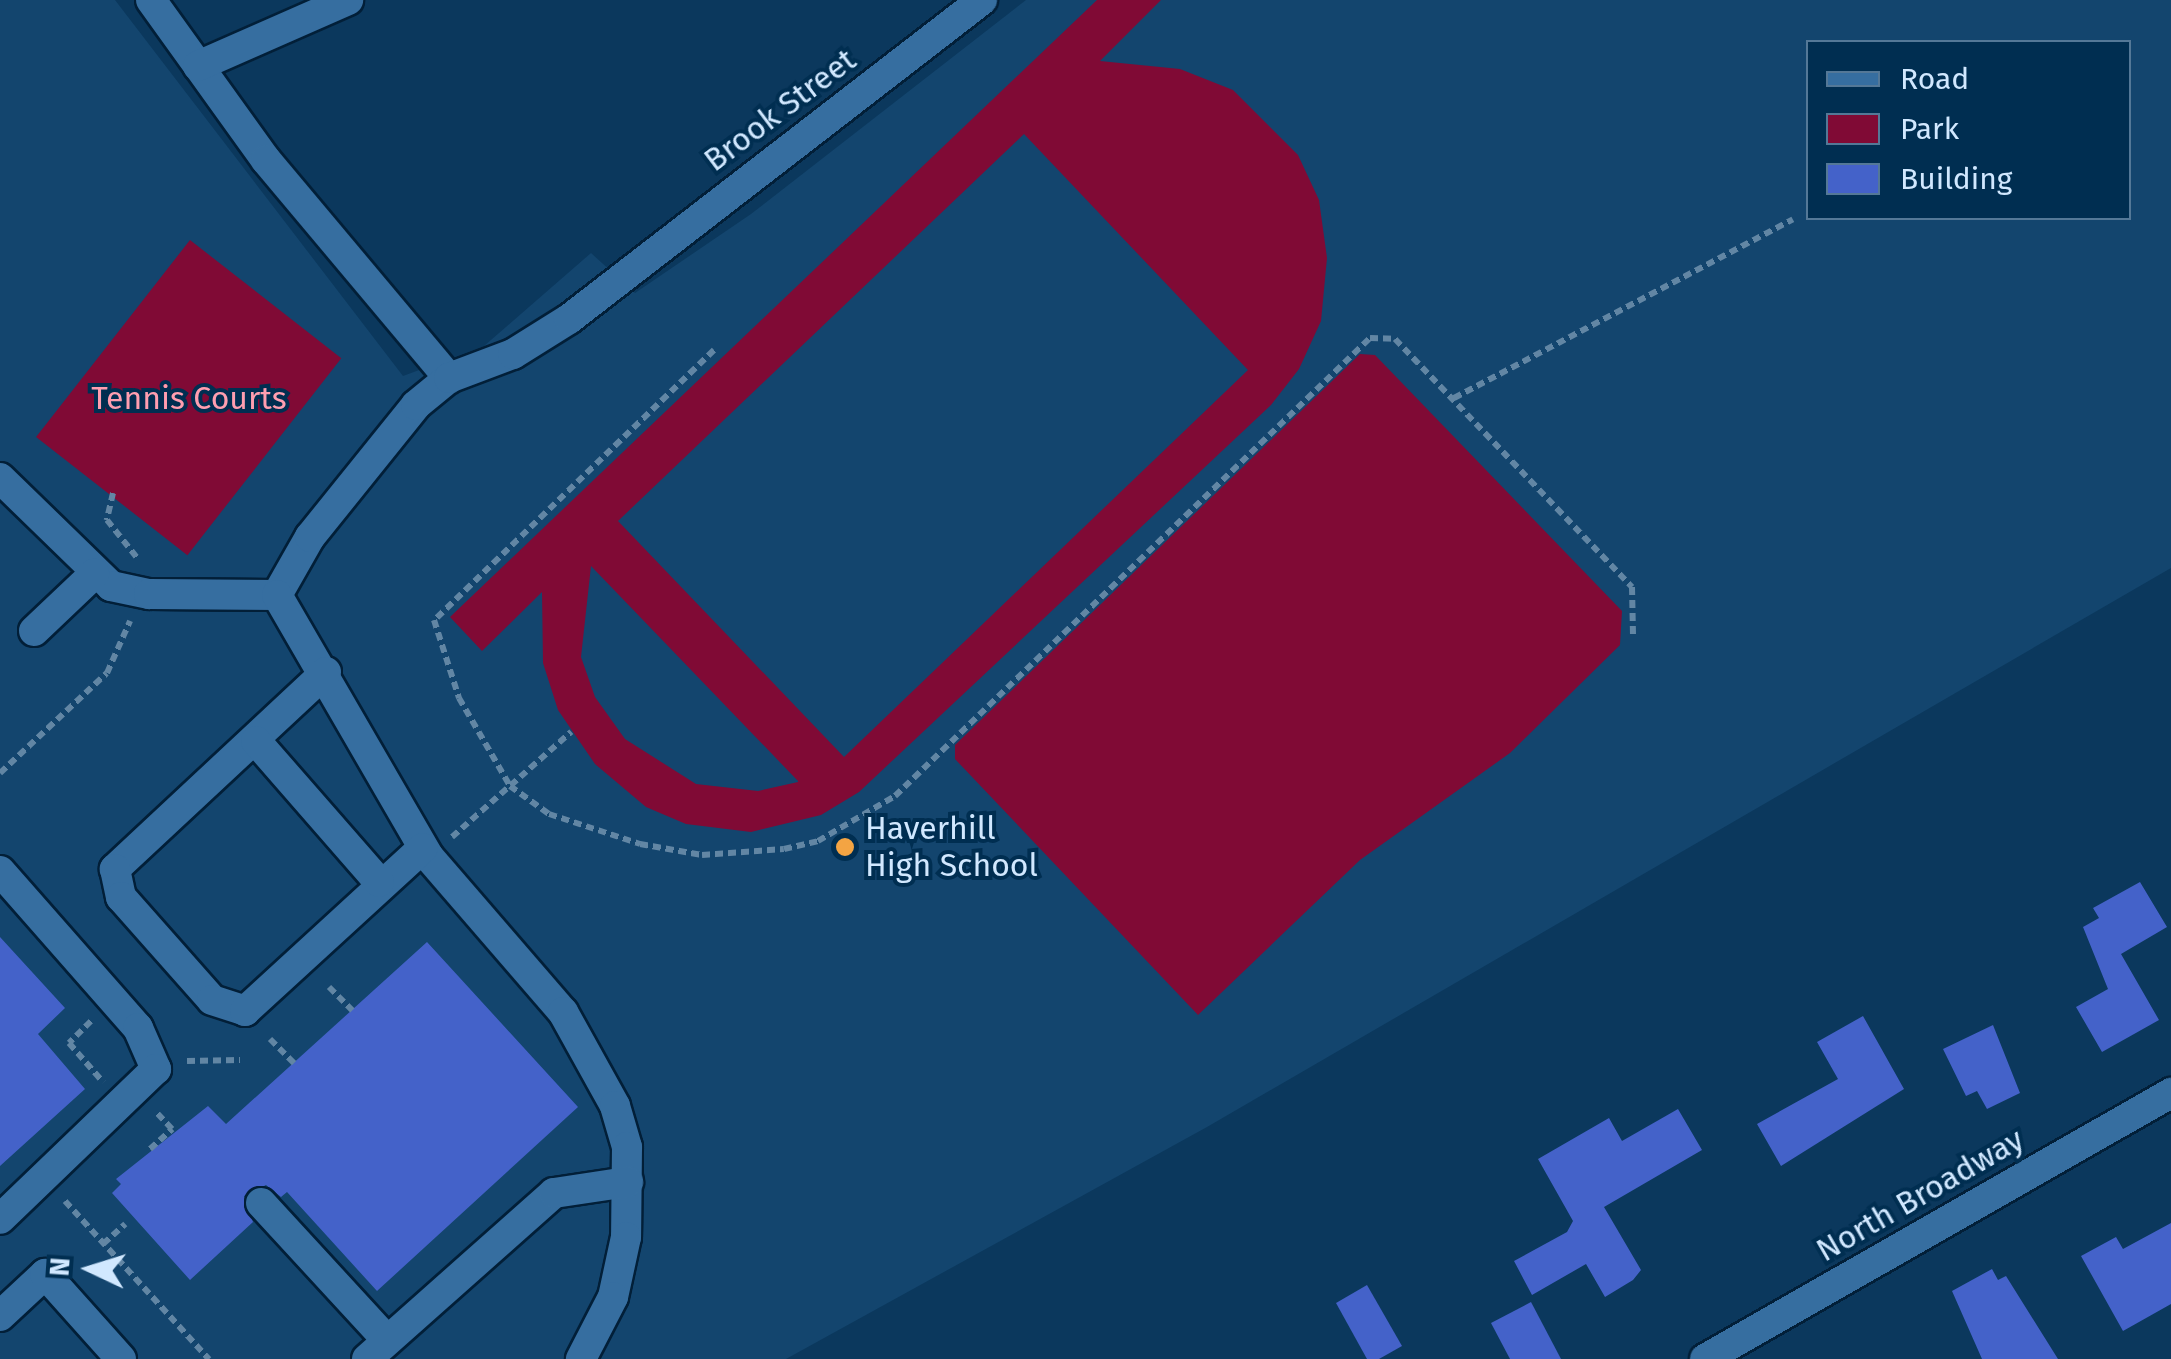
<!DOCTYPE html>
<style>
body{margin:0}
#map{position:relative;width:2171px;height:1359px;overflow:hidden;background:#0b385d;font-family:"Fira Sans",sans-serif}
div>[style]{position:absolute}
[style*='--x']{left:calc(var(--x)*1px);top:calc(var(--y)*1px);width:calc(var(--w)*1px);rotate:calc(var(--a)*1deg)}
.built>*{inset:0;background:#13456e}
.green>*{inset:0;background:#800a35;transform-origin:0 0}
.building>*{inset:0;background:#4462c9}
.path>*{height:6px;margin-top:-3px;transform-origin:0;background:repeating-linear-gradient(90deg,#6286a4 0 8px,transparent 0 13px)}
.roads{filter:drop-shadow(2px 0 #021f38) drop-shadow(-2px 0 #021f38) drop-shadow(0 2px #021f38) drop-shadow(0 -2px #021f38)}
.minor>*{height:30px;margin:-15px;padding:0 15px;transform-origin:15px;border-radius:15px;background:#366ea0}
.dots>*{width:28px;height:28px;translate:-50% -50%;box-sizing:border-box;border:5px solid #002e51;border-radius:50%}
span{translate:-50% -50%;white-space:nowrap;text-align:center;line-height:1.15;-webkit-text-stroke:8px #002e51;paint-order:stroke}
.street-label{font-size:32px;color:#d1e8ff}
.park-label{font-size:32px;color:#ff9eb0}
.poi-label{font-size:32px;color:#d1e8ff}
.left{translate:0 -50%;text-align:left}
.legend{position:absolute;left:1806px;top:40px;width:325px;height:180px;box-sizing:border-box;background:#002e51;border:2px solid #547897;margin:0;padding:12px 18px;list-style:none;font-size:30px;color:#d1e8ff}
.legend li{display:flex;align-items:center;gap:20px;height:50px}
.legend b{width:50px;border:2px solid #547897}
.north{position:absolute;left:40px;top:1219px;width:100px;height:100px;-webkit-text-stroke:8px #002e51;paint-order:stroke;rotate:274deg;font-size:28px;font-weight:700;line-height:40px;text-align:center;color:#d1e8ff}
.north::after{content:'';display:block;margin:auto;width:35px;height:45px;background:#d1e8ff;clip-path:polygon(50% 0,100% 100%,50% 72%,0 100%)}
</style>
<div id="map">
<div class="built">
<i style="clip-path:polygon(evenodd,0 0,115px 0,403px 376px,484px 346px,591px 253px,635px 293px,751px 214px,1026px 0,2171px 0,2171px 568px,1207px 1127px,786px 1359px,0 1359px,0 0,1808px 42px,2128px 42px,2128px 218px,1808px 218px,1808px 42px)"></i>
</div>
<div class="green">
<i style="clip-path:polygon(evenodd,1097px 0,1161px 0,1100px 61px,1180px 69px,1233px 90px,1298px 155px,1319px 200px,1327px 258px,1321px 321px,1299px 369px,1271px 405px,859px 792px,821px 815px,751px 832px,686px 824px,646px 807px,595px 764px,558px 710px,543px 663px,542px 592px,482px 651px,450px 617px,1097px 0,1024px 134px,1248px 370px,844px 757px,618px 521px,1024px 134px,1097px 0,591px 566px,798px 781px,798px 782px,758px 791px,696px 784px,625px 739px,595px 697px,581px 657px,591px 566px)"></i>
<i style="left:190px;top:240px;width:192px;height:250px;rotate:38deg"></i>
<i style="clip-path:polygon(1360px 354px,1375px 355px,1622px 611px,1620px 645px,1510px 753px,1360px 860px,1198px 1015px,955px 759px,955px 745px)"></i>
</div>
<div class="building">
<i style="clip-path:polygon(2140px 882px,2167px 927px,2121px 954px,2159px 1020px,2102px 1052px,2076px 1007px,2108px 989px,2083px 927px,2099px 918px,2093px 908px)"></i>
<i style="clip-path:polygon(0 937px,65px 1008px,38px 1034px,85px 1089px,0 1166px)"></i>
<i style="clip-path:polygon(427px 942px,578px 1107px,377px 1291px,287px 1192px,281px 1197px,266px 1185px,244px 1196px,253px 1222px,190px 1280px,112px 1193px,121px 1184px,116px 1179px,208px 1106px,226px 1124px)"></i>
<i style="clip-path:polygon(1863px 1016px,1904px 1089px,1781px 1166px,1757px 1124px,1838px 1079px,1817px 1042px)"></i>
<i style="clip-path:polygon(1993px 1025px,2020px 1093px,1987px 1109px,1977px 1091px,1966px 1096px,1943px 1049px)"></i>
<i style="clip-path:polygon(1678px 1109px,1702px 1150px,1604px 1207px,1641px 1270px,1633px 1280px,1605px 1297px,1586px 1264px,1532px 1295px,1514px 1261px,1567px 1232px,1573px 1221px,1538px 1159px,1609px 1118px,1622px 1141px)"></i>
<i style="clip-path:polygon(2171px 1223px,2171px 1304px,2123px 1331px,2081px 1256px,2116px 1237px,2123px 1249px)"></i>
<i style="clip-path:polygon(1992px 1269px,1998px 1280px,2006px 1276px,2058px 1359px,1982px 1359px,1952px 1291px)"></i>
<i style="clip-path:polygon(1367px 1285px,1402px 1346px,1379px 1359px,1367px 1359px,1336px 1303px)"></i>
<i style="clip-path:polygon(1531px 1302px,1561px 1359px,1510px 1359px,1491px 1323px)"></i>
</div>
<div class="path">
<i style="--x:714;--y:350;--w:389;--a:136"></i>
<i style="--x:434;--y:620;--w:82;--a:72.2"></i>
<i style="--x:459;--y:698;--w:102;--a:59.9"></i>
<i style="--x:510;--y:786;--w:48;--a:35.7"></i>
<i style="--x:549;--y:814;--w:96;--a:18.2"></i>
<i style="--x:640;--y:844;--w:63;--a:10.1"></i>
<i style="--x:702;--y:855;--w:82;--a:-4.2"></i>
<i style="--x:784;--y:849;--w:35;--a:-13"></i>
<i style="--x:818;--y:841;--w:89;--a:-30.3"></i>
<i style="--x:895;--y:796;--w:660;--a:-43.96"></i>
<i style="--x:1370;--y:338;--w:25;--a:2"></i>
<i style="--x:1395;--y:339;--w:343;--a:46.3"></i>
<i style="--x:1632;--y:587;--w:47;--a:88.8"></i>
<i style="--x:1454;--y:398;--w:383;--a:-27.8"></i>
<i style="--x:113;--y:493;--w:28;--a:103"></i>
<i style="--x:107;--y:520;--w:50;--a:51.5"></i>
<i style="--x:0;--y:773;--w:146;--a:-43.1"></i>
<i style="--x:107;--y:673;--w:57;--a:-66.1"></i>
<i style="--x:452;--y:837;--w:159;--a:-41.4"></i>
<i style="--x:329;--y:987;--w:33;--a:45"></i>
<i style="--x:91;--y:1021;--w:31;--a:135"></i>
<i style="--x:69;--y:1043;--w:52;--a:48.9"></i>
<i style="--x:270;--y:1039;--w:34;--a:45"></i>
<i style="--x:187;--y:1061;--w:53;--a:-1.1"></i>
<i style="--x:150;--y:1149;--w:30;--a:-42"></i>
<i style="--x:172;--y:1129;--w:23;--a:-133"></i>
<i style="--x:65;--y:1201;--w:214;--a:47.7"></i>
<i style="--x:103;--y:1244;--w:30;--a:-42"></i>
</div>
<div class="roads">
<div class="minor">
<i style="--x:151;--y:0;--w:197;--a:54.3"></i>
<i style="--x:266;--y:160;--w:285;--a:50"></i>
<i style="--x:198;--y:66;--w:164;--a:-23.7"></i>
<i style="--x:0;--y:478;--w:155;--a:44.2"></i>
<i style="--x:111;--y:586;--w:39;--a:12"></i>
<i style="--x:149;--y:594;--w:128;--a:0.4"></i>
<i style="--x:277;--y:595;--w:67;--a:-60.4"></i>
<i style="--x:310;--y:537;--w:169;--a:-51.2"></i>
<i style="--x:416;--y:405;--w:43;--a:-39.3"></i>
<i style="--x:449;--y:378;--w:68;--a:-20.6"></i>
<i style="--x:513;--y:354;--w:66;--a:-32"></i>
<i style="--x:569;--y:319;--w:522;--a:-37.68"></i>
<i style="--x:277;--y:595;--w:303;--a:59.9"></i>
<i style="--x:429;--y:857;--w:205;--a:49.2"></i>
<i style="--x:563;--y:1012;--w:107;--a:61"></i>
<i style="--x:615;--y:1106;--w:43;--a:73.7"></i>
<i style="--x:627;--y:1147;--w:90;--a:90.6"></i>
<i style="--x:626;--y:1237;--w:61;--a:102.2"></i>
<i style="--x:613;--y:1297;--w:70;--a:117.3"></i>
<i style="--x:34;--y:631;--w:83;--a:-43.5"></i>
<i style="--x:326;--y:672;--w:289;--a:137"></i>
<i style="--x:115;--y:869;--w:29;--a:78"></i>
<i style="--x:121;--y:897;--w:137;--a:48.5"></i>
<i style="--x:212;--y:1000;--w:35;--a:18"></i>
<i style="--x:245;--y:1011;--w:241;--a:-42.5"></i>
<i style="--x:256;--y:741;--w:187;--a:48.9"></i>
<i style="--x:0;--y:871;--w:209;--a:48.7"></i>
<i style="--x:138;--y:1028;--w:45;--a:66.3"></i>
<i style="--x:156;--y:1069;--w:216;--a:136.1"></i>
<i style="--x:261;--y:1203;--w:186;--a:47.4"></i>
<i style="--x:0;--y:1316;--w:62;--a:-43"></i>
<i style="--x:45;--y:1274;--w:114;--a:48.2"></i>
<i style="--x:367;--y:1359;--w:250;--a:-41.6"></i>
<i style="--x:554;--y:1193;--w:75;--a:-8.5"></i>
<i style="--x:1705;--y:1359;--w:537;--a:-29.72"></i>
</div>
</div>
<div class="dots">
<i style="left:845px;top:847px;background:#f3a443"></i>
</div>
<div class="street-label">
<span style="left:780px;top:110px;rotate:-37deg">Brook Street</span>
<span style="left:1920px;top:1195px;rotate:-30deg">North Broadway</span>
</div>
<div class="park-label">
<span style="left:189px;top:398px">Tennis Courts</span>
</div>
<div class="poi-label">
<span class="left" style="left:865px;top:847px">Haverhill<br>High School</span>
</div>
<ul class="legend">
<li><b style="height:12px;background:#366ea0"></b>Road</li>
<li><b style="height:28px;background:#800a35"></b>Park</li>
<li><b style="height:28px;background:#4462c9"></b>Building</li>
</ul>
<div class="north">N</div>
</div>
